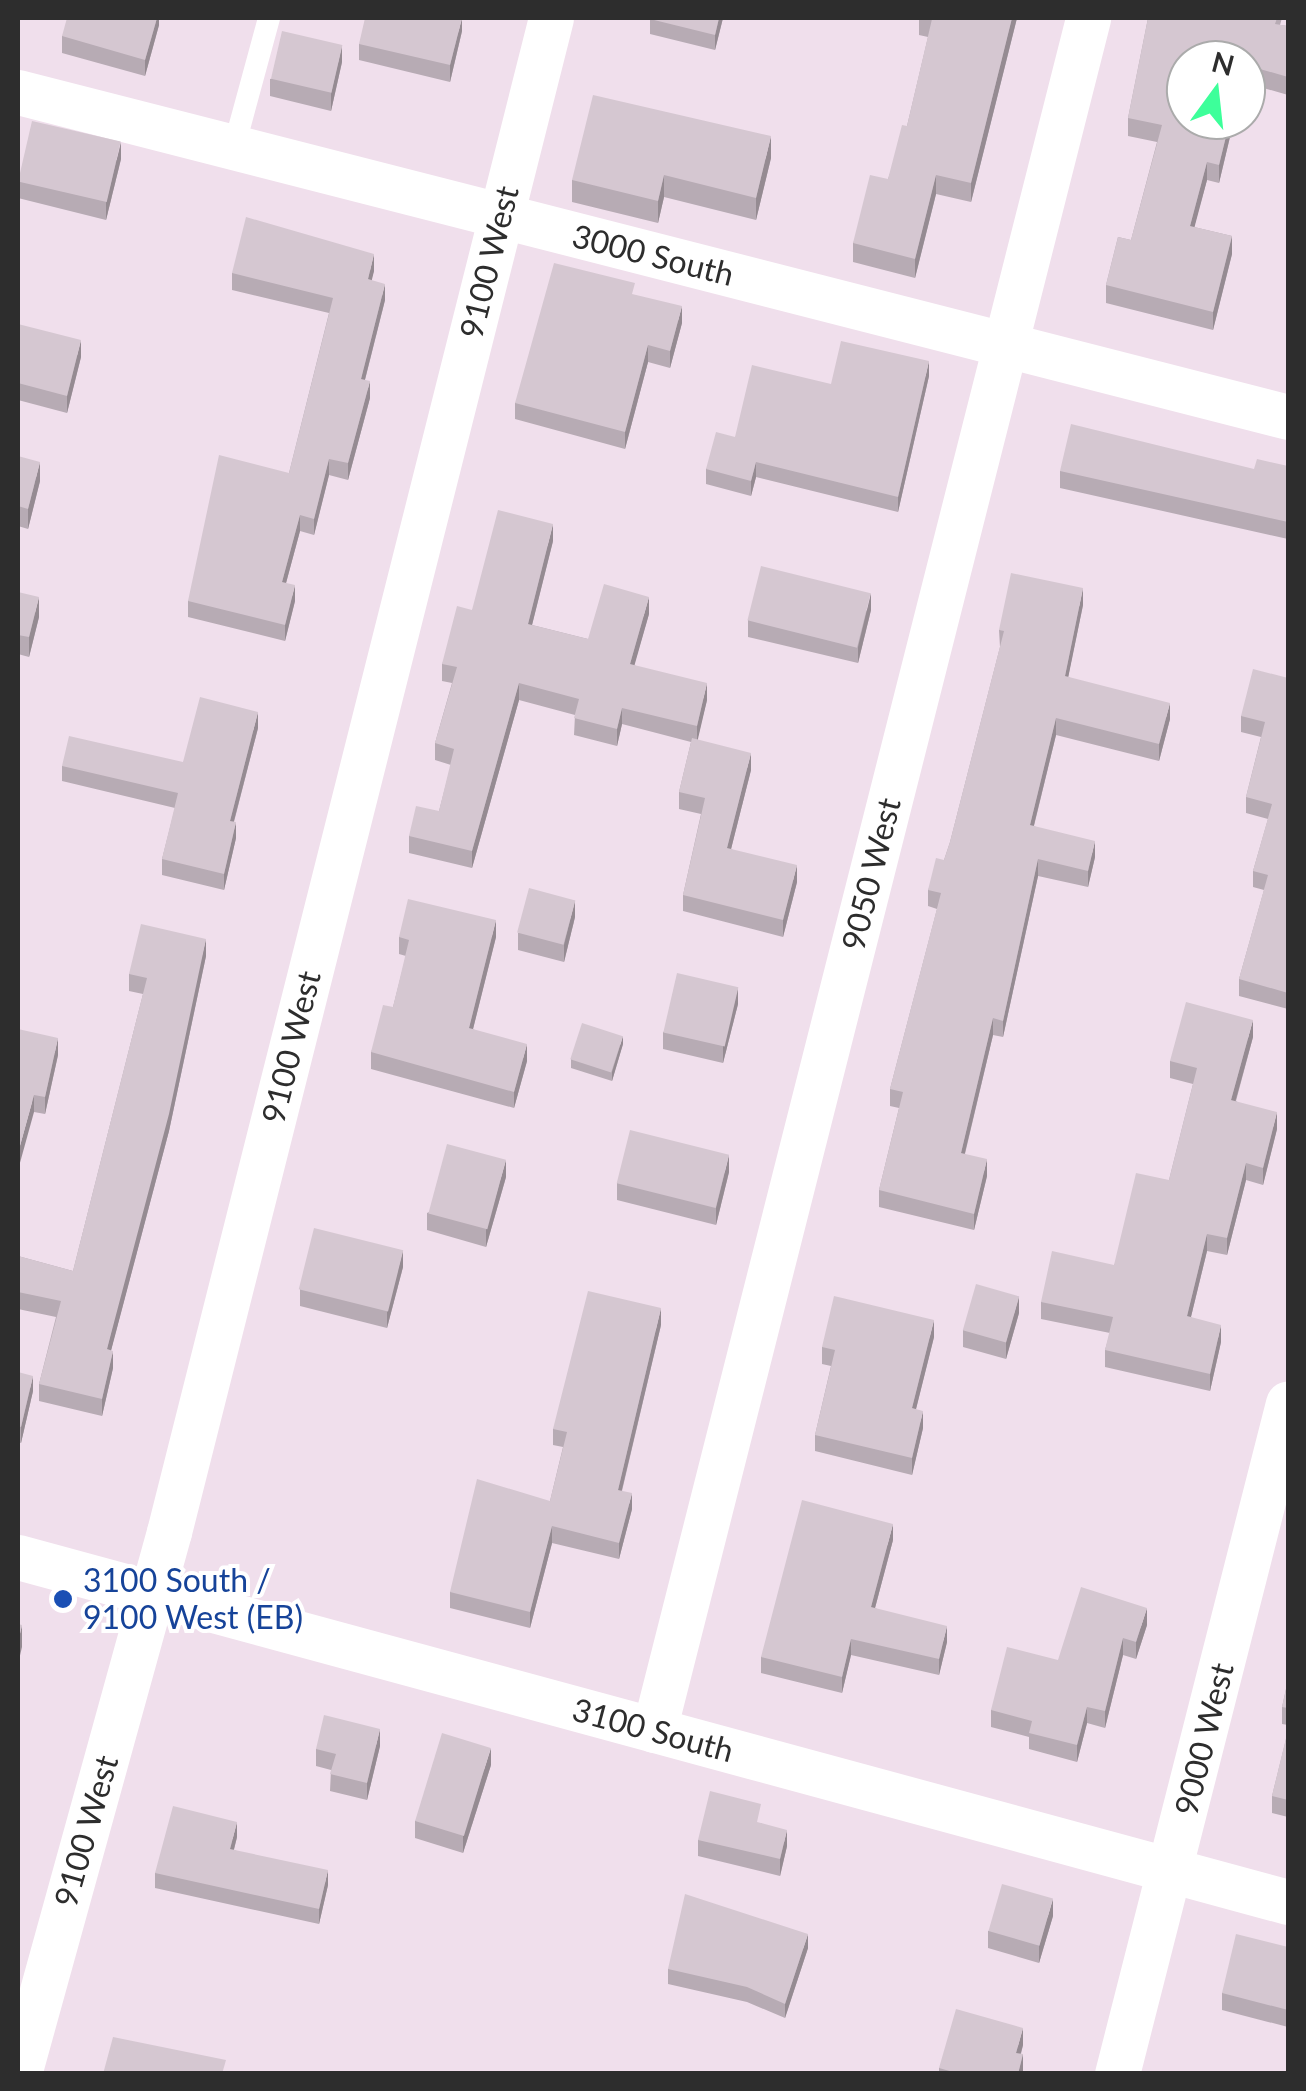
<!DOCTYPE html>
<style>
body{margin:0}
#map{position:relative;width:1306px;height:2091px;overflow:hidden;background:#f0dfec;font-family:Lato,sans-serif}
div>[style]{position:absolute}
[style*='--x']{left:calc(var(--x)*1px);top:calc(var(--y)*1px);width:calc(var(--w)*1px);rotate:calc(var(--a)*1deg)}
.lane>*{height:22px;margin:-11px;padding:0 11px;transform-origin:11px;border-radius:11px;background:#fff}
.street>*{height:45px;margin:-22.5px;padding:0 22.5px;transform-origin:22.5px;border-radius:22.5px;background:#fff}
.wall>*{inset:0;background:#b7abb4}
.shaded-wall>*{inset:0;background:#958b92}
.building>*{inset:0;background:#d5c7d1;transform-origin:0 0}
.dots>*{width:28px;height:28px;translate:-50% -50%;box-sizing:border-box;border:5px solid #fff;border-radius:50%}
span{translate:-50% -50%;white-space:nowrap;text-align:center;line-height:1.15;-webkit-text-stroke:8px #fff;paint-order:stroke}
.street-label{font-size:32px;color:#2d2d2d}
.transit-label{font-size:32px;color:#164399}
.left{translate:0 -50%;text-align:left}
.frame{position:absolute;inset:0;border:20px solid #2d2d2d;pointer-events:none}
.north{position:absolute;left:1166px;top:40px;width:100px;height:100px;box-sizing:border-box;background:#fff;border:2px solid #ababab;border-radius:50%;rotate:15deg;font-size:28px;font-weight:700;line-height:40px;text-align:center;color:#2d2d2d}
.north::after{content:'';display:block;margin:auto;width:35px;height:45px;background:#3dff9a;clip-path:polygon(50% 0,100% 100%,50% 72%,0 100%)}
</style>
<div id="map">
<div class="lane">
<i style="--x:234;--y:147;--w:134;--a:-74.8"></i>
</div>
<div class="street">
<i style="--x:18;--y:92;--w:1311;--a:14.35"></i>
<i style="--x:18;--y:1557;--w:1316;--a:15.2"></i>
<i style="--x:654;--y:1730;--w:1766;--a:-75.77"></i>
<i style="--x:19;--y:2074;--w:562;--a:-74.53"></i>
<i style="--x:169;--y:1532;--w:1561;--a:-75.84"></i>
<i style="--x:1117;--y:2074;--w:692;--a:-75.7"></i>
</div>
<div class="wall">
<i style="clip-path:polygon(159px 18px,159px 25px,145px 76px,62px 53px,62px 36px)"></i>
<i style="clip-path:polygon(723px 18px,715px 50px,650px 34px,650px 19px)"></i>
<i style="clip-path:polygon(919px 18px,1017px 18px,971px 202px,936px 194px,915px 278px,853px 262px,853px 243px,888px 179px,907px 126px,928px 37px,919px 35px)"></i>
<i style="clip-path:polygon(1148px 18px,1282px 18px,1280px 25px,1288px 26px,1288px 95px,1246px 83px,1246px 60px,1186px 60px,1186px 120px,1234px 120px,1219px 183px,1207px 180px,1194px 227px,1232px 236px,1232px 254px,1213px 330px,1106px 303px,1106px 285px,1118px 237px,1131px 240px,1157px 142px,1128px 136px,1128px 118px)"></i>
<i style="clip-path:polygon(462px 31px,450px 82px,359px 60px,359px 44px)"></i>
<i style="clip-path:polygon(342px 62px,331px 111px,270px 96px,270px 79px)"></i>
<i style="clip-path:polygon(771px 158px,756px 220px,664px 197px,658px 223px,572px 202px,572px 180px)"></i>
<i style="clip-path:polygon(121px 159px,106px 220px,18px 198px,18px 181px)"></i>
<i style="clip-path:polygon(374px 271px,371px 280px,385px 300px,365px 380px,370px 398px,348px 480px,329px 475px,314px 535px,300px 531px,286px 583px,295px 601px,285px 641px,188px 617px,188px 601px,289px 473px,329px 313px,232px 290px,232px 273px)"></i>
<i style="clip-path:polygon(635px 295px,682px 323px,670px 368px,648px 362px,625px 449px,515px 419px,515px 403px)"></i>
<i style="clip-path:polygon(18px 324px,81px 357px,67px 413px,18px 400px)"></i>
<i style="clip-path:polygon(929px 376px,898px 512px,756px 477px,751px 496px,706px 484px,706px 469px,735px 437px,831px 384px)"></i>
<i style="clip-path:polygon(18px 456px,40px 481px,28px 529px,18px 526px)"></i>
<i style="clip-path:polygon(1288px 466px,1288px 539px,1060px 488px,1060px 471px,1254px 469px)"></i>
<i style="clip-path:polygon(553px 541px,532px 625px,588px 639px,649px 614px,634px 665px,707px 700px,697px 740px,751px 770px,731px 849px,797px 882px,783px 937px,683px 911px,683px 895px,701px 814px,679px 809px,679px 792px,691px 742px,622px 724px,617px 746px,574px 735px,575px 715px,519px 700px,472px 868px,409px 853px,409px 836px,439px 811px,451px 765px,435px 760px,435px 743px,452px 683px,442px 681px,442px 664px,472px 610px)"></i>
<i style="clip-path:polygon(18px 592px,39px 617px,29px 657px,18px 654px)"></i>
<i style="clip-path:polygon(1083px 605px,1068px 677px,1170px 719px,1159px 761px,1056px 735px,1034px 826px,1095px 857px,1088px 887px,1038px 876px,1003px 1037px,993px 1035px,965px 1154px,987px 1176px,974px 1230px,879px 1207px,879px 1190px,899px 1108px,890px 1106px,890px 1089px,937px 909px,928px 906px,928px 890px,944px 860px,950px 842px,1000px 647px,999px 630px)"></i>
<i style="clip-path:polygon(871px 610px,858px 663px,748px 637px,748px 620px)"></i>
<i style="clip-path:polygon(1288px 678px,1288px 1009px,1239px 996px,1239px 979px,1264px 890px,1253px 887px,1253px 871px,1268px 819px,1246px 813px,1246px 797px,1261px 737px,1241px 732px,1241px 716px)"></i>
<i style="clip-path:polygon(258px 728px,234px 822px,236px 838px,224px 890px,162px 875px,162px 859px,175px 808px,62px 781px,62px 766px,183px 762px)"></i>
<i style="clip-path:polygon(575px 917px,564px 962px,518px 950px,518px 933px)"></i>
<i style="clip-path:polygon(399px 937px,496px 937px,473px 1029px,527px 1061px,514px 1108px,371px 1069px,371px 1052px,393px 1007px,406px 956px,399px 954px)"></i>
<i style="clip-path:polygon(206px 956px,169px 1131px,111px 1350px,113px 1368px,102px 1416px,39px 1401px,39px 1384px,56px 1317px,18px 1309px,18px 1256px,73px 1271px,143px 994px,129px 991px,129px 974px)"></i>
<i style="clip-path:polygon(738px 1004px,723px 1063px,663px 1049px,663px 1032px)"></i>
<i style="clip-path:polygon(18px 1029px,58px 1055px,45px 1114px,34px 1112px)"></i>
<i style="clip-path:polygon(1253px 1037px,1236px 1101px,1277px 1129px,1263px 1185px,1246px 1180px,1227px 1255px,1207px 1251px,1191px 1317px,1221px 1342px,1210px 1391px,1105px 1367px,1105px 1350px,1110px 1333px,1041px 1319px,1041px 1302px,1114px 1265px,1169px 1180px,1193px 1084px,1170px 1078px,1170px 1061px)"></i>
<i style="clip-path:polygon(623px 1044px,612px 1081px,571px 1068px,571px 1059px)"></i>
<i style="clip-path:polygon(729px 1172px,716px 1225px,617px 1200px,617px 1183px)"></i>
<i style="clip-path:polygon(506px 1177px,486px 1247px,427px 1230px,427px 1213px)"></i>
<i style="clip-path:polygon(403px 1267px,387px 1328px,300px 1306px,300px 1289px)"></i>
<i style="clip-path:polygon(1019px 1313px,1006px 1359px,963px 1347px,963px 1330px)"></i>
<i style="clip-path:polygon(661px 1325px,622px 1491px,632px 1509px,619px 1559px,552px 1543px,530px 1628px,450px 1608px,450px 1592px,550px 1501px,563px 1447px,553px 1445px,553px 1429px)"></i>
<i style="clip-path:polygon(934px 1337px,916px 1409px,923px 1428px,912px 1475px,815px 1451px,815px 1435px,831px 1366px,822px 1364px,822px 1347px)"></i>
<i style="clip-path:polygon(18px 1372px,33px 1391px,21px 1443px,18px 1442px)"></i>
<i style="clip-path:polygon(893px 1540px,875px 1608px,947px 1642px,939px 1675px,851px 1655px,842px 1693px,761px 1673px,761px 1657px)"></i>
<i style="clip-path:polygon(1147px 1625px,1136px 1659px,1123px 1655px,1105px 1728px,1087px 1723px,1077px 1762px,1029px 1749px,1029px 1737px,991px 1727px,991px 1710px,1058px 1660px)"></i>
<i style="clip-path:polygon(1288px 1680px,1288px 1725px,1282px 1724px,1282px 1707px)"></i>
<i style="clip-path:polygon(1288px 1731px,1288px 1817px,1272px 1813px,1272px 1796px)"></i>
<i style="clip-path:polygon(380px 1746px,367px 1800px,330px 1791px,331px 1770px,316px 1766px,316px 1749px)"></i>
<i style="clip-path:polygon(491px 1765px,463px 1853px,415px 1838px,415px 1821px)"></i>
<i style="clip-path:polygon(761px 1823px,787px 1846px,780px 1876px,698px 1856px,698px 1840px)"></i>
<i style="clip-path:polygon(237px 1837px,234px 1850px,328px 1885px,319px 1924px,155px 1888px,155px 1873px)"></i>
<i style="clip-path:polygon(1053px 1916px,1039px 1963px,988px 1948px,988px 1931px)"></i>
<i style="clip-path:polygon(1288px 1947px,1288px 2027px,1222px 2010px,1222px 1993px)"></i>
<i style="clip-path:polygon(808px 1948px,785px 2018px,747px 2002px,668px 1984px,668px 1969px)"></i>
<i style="clip-path:polygon(1023px 2045px,1021px 2054px,1023px 2054px,1023px 2074px,939px 2074px,939px 2068px)"></i>
</div>
<div class="shaded-wall">
<i style="clip-path:polygon(157px 18px,159px 18px,159px 25px,145px 76px,145px 60px)"></i>
<i style="clip-path:polygon(462px 18px,462px 31px,450px 82px,450px 65px)"></i>
<i style="clip-path:polygon(719px 18px,723px 18px,715px 50px,715px 35px)"></i>
<i style="clip-path:polygon(1012px 18px,1017px 18px,971px 202px,971px 183px)"></i>
<i style="clip-path:polygon(342px 45px,342px 62px,331px 111px,331px 94px)"></i>
<i style="clip-path:polygon(1230px 120px,1234px 120px,1219px 183px,1219px 165px)"></i>
<i style="clip-path:polygon(771px 136px,771px 158px,756px 220px,756px 198px)"></i>
<i style="clip-path:polygon(121px 142px,121px 159px,106px 220px,106px 203px)"></i>
<i style="clip-path:polygon(1207px 162px,1207px 180px,1190px 244px,1190px 226px)"></i>
<i style="clip-path:polygon(664px 175px,664px 197px,658px 223px,658px 201px)"></i>
<i style="clip-path:polygon(936px 175px,936px 194px,915px 278px,915px 259px)"></i>
<i style="clip-path:polygon(1232px 236px,1232px 254px,1213px 330px,1213px 312px)"></i>
<i style="clip-path:polygon(374px 254px,374px 271px,368px 296px,368px 279px)"></i>
<i style="clip-path:polygon(385px 284px,385px 300px,361px 395px,361px 379px)"></i>
<i style="clip-path:polygon(682px 306px,682px 323px,670px 368px,670px 351px)"></i>
<i style="clip-path:polygon(81px 340px,81px 357px,67px 413px,67px 396px)"></i>
<i style="clip-path:polygon(648px 345px,648px 362px,625px 449px,625px 432px)"></i>
<i style="clip-path:polygon(929px 361px,929px 376px,898px 512px,898px 497px)"></i>
<i style="clip-path:polygon(370px 381px,370px 398px,348px 480px,348px 463px)"></i>
<i style="clip-path:polygon(329px 459px,329px 475px,314px 535px,314px 519px)"></i>
<i style="clip-path:polygon(40px 462px,40px 481px,28px 529px,28px 509px)"></i>
<i style="clip-path:polygon(756px 462px,756px 477px,751px 496px,751px 481px)"></i>
<i style="clip-path:polygon(300px 515px,300px 531px,282px 598px,282px 582px)"></i>
<i style="clip-path:polygon(553px 524px,553px 541px,528px 641px,528px 624px)"></i>
<i style="clip-path:polygon(295px 585px,295px 601px,285px 641px,285px 625px)"></i>
<i style="clip-path:polygon(1083px 588px,1083px 605px,1065px 693px,1065px 676px)"></i>
<i style="clip-path:polygon(871px 593px,871px 610px,858px 663px,858px 647px)"></i>
<i style="clip-path:polygon(39px 597px,39px 617px,29px 657px,29px 637px)"></i>
<i style="clip-path:polygon(649px 597px,649px 614px,630px 681px,630px 664px)"></i>
<i style="clip-path:polygon(519px 683px,519px 700px,472px 868px,472px 851px)"></i>
<i style="clip-path:polygon(707px 683px,707px 700px,697px 743px,697px 726px)"></i>
<i style="clip-path:polygon(1170px 703px,1170px 719px,1159px 761px,1159px 744px)"></i>
<i style="clip-path:polygon(622px 708px,622px 724px,617px 746px,617px 729px)"></i>
<i style="clip-path:polygon(258px 712px,258px 728px,230px 836px,230px 821px)"></i>
<i style="clip-path:polygon(1056px 718px,1056px 735px,1030px 841px,1030px 825px)"></i>
<i style="clip-path:polygon(751px 753px,751px 770px,727px 865px,727px 848px)"></i>
<i style="clip-path:polygon(236px 822px,236px 838px,224px 890px,224px 874px)"></i>
<i style="clip-path:polygon(1095px 841px,1095px 857px,1088px 887px,1088px 871px)"></i>
<i style="clip-path:polygon(1038px 859px,1038px 876px,1003px 1037px,1003px 1021px)"></i>
<i style="clip-path:polygon(797px 865px,797px 882px,783px 937px,783px 920px)"></i>
<i style="clip-path:polygon(575px 900px,575px 917px,564px 962px,564px 945px)"></i>
<i style="clip-path:polygon(496px 920px,496px 937px,469px 1045px,469px 1028px)"></i>
<i style="clip-path:polygon(206px 939px,206px 956px,169px 1131px,107px 1366px,107px 1349px)"></i>
<i style="clip-path:polygon(738px 987px,738px 1004px,723px 1063px,723px 1046px)"></i>
<i style="clip-path:polygon(993px 1018px,993px 1035px,961px 1169px,961px 1153px)"></i>
<i style="clip-path:polygon(1253px 1020px,1253px 1037px,1231px 1117px,1231px 1100px)"></i>
<i style="clip-path:polygon(623px 1036px,623px 1044px,612px 1081px,612px 1072px)"></i>
<i style="clip-path:polygon(58px 1038px,58px 1055px,45px 1114px,45px 1097px)"></i>
<i style="clip-path:polygon(527px 1044px,527px 1061px,514px 1108px,514px 1092px)"></i>
<i style="clip-path:polygon(34px 1095px,34px 1112px,18px 1170px,18px 1153px)"></i>
<i style="clip-path:polygon(1277px 1112px,1277px 1129px,1263px 1185px,1263px 1168px)"></i>
<i style="clip-path:polygon(729px 1155px,729px 1172px,716px 1225px,716px 1208px)"></i>
<i style="clip-path:polygon(987px 1159px,987px 1176px,974px 1230px,974px 1214px)"></i>
<i style="clip-path:polygon(506px 1160px,506px 1177px,486px 1247px,486px 1230px)"></i>
<i style="clip-path:polygon(1246px 1163px,1246px 1180px,1227px 1255px,1227px 1238px)"></i>
<i style="clip-path:polygon(1207px 1234px,1207px 1251px,1187px 1333px,1187px 1316px)"></i>
<i style="clip-path:polygon(403px 1250px,403px 1267px,387px 1328px,387px 1312px)"></i>
<i style="clip-path:polygon(1019px 1296px,1019px 1313px,1006px 1359px,1006px 1342px)"></i>
<i style="clip-path:polygon(661px 1308px,661px 1325px,618px 1506px,618px 1490px)"></i>
<i style="clip-path:polygon(934px 1320px,934px 1337px,912px 1425px,912px 1408px)"></i>
<i style="clip-path:polygon(1221px 1325px,1221px 1342px,1210px 1391px,1210px 1374px)"></i>
<i style="clip-path:polygon(113px 1351px,113px 1368px,102px 1416px,102px 1399px)"></i>
<i style="clip-path:polygon(33px 1376px,33px 1391px,21px 1443px,21px 1427px)"></i>
<i style="clip-path:polygon(923px 1411px,923px 1428px,912px 1475px,912px 1458px)"></i>
<i style="clip-path:polygon(632px 1493px,632px 1509px,619px 1559px,619px 1543px)"></i>
<i style="clip-path:polygon(893px 1524px,893px 1540px,871px 1623px,871px 1607px)"></i>
<i style="clip-path:polygon(552px 1526px,552px 1543px,530px 1628px,530px 1612px)"></i>
<i style="clip-path:polygon(1147px 1608px,1147px 1625px,1136px 1659px,1136px 1642px)"></i>
<i style="clip-path:polygon(22px 1625px,22px 1647px,18px 1664px,18px 1642px)"></i>
<i style="clip-path:polygon(947px 1626px,947px 1642px,939px 1675px,939px 1659px)"></i>
<i style="clip-path:polygon(1123px 1638px,1123px 1655px,1105px 1728px,1105px 1711px)"></i>
<i style="clip-path:polygon(851px 1639px,851px 1655px,842px 1693px,842px 1677px)"></i>
<i style="clip-path:polygon(1087px 1707px,1087px 1723px,1077px 1762px,1077px 1745px)"></i>
<i style="clip-path:polygon(380px 1729px,380px 1746px,367px 1800px,367px 1783px)"></i>
<i style="clip-path:polygon(491px 1748px,491px 1765px,463px 1853px,463px 1836px)"></i>
<i style="clip-path:polygon(237px 1822px,237px 1837px,230px 1864px,230px 1849px)"></i>
<i style="clip-path:polygon(787px 1830px,787px 1846px,780px 1876px,780px 1859px)"></i>
<i style="clip-path:polygon(328px 1870px,328px 1885px,319px 1924px,319px 1909px)"></i>
<i style="clip-path:polygon(1053px 1899px,1053px 1916px,1039px 1963px,1039px 1946px)"></i>
<i style="clip-path:polygon(808px 1934px,808px 1948px,785px 2018px,785px 2004px)"></i>
<i style="clip-path:polygon(1023px 2028px,1023px 2045px,1016px 2070px,1016px 2053px)"></i>
<i style="clip-path:polygon(1023px 2054px,1023px 2074px,1018px 2074px)"></i>
</div>
<div class="building">
<i style="clip-path:polygon(67px 18px,157px 18px,145px 60px,62px 36px)"></i>
<i style="clip-path:polygon(365px 18px,462px 18px,450px 65px,359px 44px)"></i>
<i style="clip-path:polygon(650px 18px,719px 18px,715px 35px,650px 19px)"></i>
<i style="clip-path:polygon(925px 18px,1012px 18px,971px 183px,936px 175px,915px 259px,853px 243px,870px 175px,888px 179px,902px 125px,907px 126px,932px 19px)"></i>
<i style="clip-path:polygon(1148px 18px,1277px 18px,1275px 24px,1288px 26px,1288px 77px,1246px 65px,1246px 60px,1186px 60px,1186px 120px,1230px 120px,1219px 165px,1207px 162px,1190px 226px,1232px 236px,1213px 312px,1106px 285px,1118px 237px,1131px 240px,1162px 125px,1128px 118px)"></i>
<i style="left:282px;top:31px;width:62px;height:49px;rotate:13deg"></i>
<i style="clip-path:polygon(593px 95px,771px 136px,756px 198px,664px 175px,658px 201px,572px 180px)"></i>
<i style="left:32px;top:121px;width:91px;height:62px;rotate:13deg"></i>
<i style="clip-path:polygon(246px 217px,374px 254px,368px 279px,385px 284px,361px 379px,370px 381px,348px 463px,329px 459px,314px 519px,300px 515px,282px 582px,295px 585px,285px 625px,188px 601px,219px 455px,289px 473px,333px 298px,232px 273px)"></i>
<i style="clip-path:polygon(554px 263px,635px 283px,632px 294px,682px 306px,670px 351px,648px 345px,625px 432px,515px 403px)"></i>
<i style="clip-path:polygon(18px 324px,81px 340px,67px 396px,18px 383px)"></i>
<i style="clip-path:polygon(841px 341px,929px 361px,898px 497px,756px 462px,751px 481px,706px 469px,716px 432px,735px 437px,752px 365px,831px 384px)"></i>
<i style="clip-path:polygon(1071px 424px,1254px 469px,1257px 459px,1288px 466px,1288px 522px,1060px 471px)"></i>
<i style="clip-path:polygon(18px 456px,40px 462px,28px 509px,18px 506px)"></i>
<i style="clip-path:polygon(498px 510px,553px 524px,528px 624px,588px 639px,604px 584px,649px 597px,630px 664px,707px 683px,697px 726px,622px 708px,617px 729px,574px 718px,579px 699px,519px 683px,472px 851px,409px 836px,416px 806px,439px 811px,454px 749px,435px 743px,457px 667px,442px 664px,457px 606px,472px 610px)"></i>
<i style="left:761px;top:566px;width:113px;height:56px;rotate:14deg"></i>
<i style="clip-path:polygon(1011px 573px,1083px 588px,1065px 676px,1170px 703px,1159px 744px,1056px 718px,1030px 825px,1095px 841px,1088px 871px,1038px 859px,1003px 1021px,993px 1018px,961px 1153px,987px 1159px,974px 1214px,879px 1190px,903px 1092px,890px 1089px,941px 893px,928px 890px,936px 858px,944px 860px,950px 842px,1004px 631px,999px 630px)"></i>
<i style="clip-path:polygon(18px 592px,39px 597px,29px 637px,18px 635px)"></i>
<i style="clip-path:polygon(1253px 669px,1288px 678px,1288px 993px,1239px 979px,1268px 875px,1253px 871px,1272px 804px,1246px 797px,1265px 722px,1241px 716px)"></i>
<i style="clip-path:polygon(200px 697px,258px 712px,230px 821px,236px 822px,224px 874px,162px 859px,178px 793px,62px 766px,69px 736px,183px 762px)"></i>
<i style="clip-path:polygon(692px 738px,751px 753px,727px 848px,797px 865px,783px 920px,683px 895px,705px 798px,679px 792px)"></i>
<i style="left:529px;top:888px;width:48px;height:46px;rotate:15deg"></i>
<i style="clip-path:polygon(408px 899px,496px 920px,469px 1028px,527px 1044px,514px 1092px,371px 1052px,383px 1005px,393px 1007px,409px 940px,399px 937px)"></i>
<i style="clip-path:polygon(141px 924px,206px 939px,169px 1114px,107px 1349px,113px 1351px,102px 1399px,39px 1384px,61px 1301px,18px 1292px,18px 1256px,73px 1271px,147px 978px,129px 974px)"></i>
<i style="left:677px;top:973px;width:63px;height:61px;rotate:13deg"></i>
<i style="clip-path:polygon(1186px 1002px,1253px 1020px,1231px 1100px,1277px 1112px,1263px 1168px,1246px 1163px,1227px 1238px,1207px 1234px,1187px 1316px,1221px 1325px,1210px 1374px,1105px 1350px,1113px 1317px,1041px 1302px,1052px 1251px,1114px 1265px,1136px 1173px,1169px 1180px,1197px 1068px,1170px 1061px)"></i>
<i style="left:582px;top:1023px;width:43px;height:38px;rotate:18deg"></i>
<i style="clip-path:polygon(18px 1029px,58px 1038px,45px 1097px,34px 1095px,18px 1153px)"></i>
<i style="left:630px;top:1130px;width:102px;height:55px;rotate:14deg"></i>
<i style="left:447px;top:1144px;width:61px;height:72px;rotate:15deg"></i>
<i style="left:314px;top:1228px;width:92px;height:63px;rotate:14deg"></i>
<i style="left:976px;top:1284px;width:45px;height:48px;rotate:16deg"></i>
<i style="clip-path:polygon(588px 1291px,661px 1308px,618px 1490px,632px 1493px,619px 1543px,552px 1526px,530px 1612px,450px 1592px,477px 1479px,550px 1501px,567px 1432px,553px 1429px)"></i>
<i style="clip-path:polygon(834px 1296px,934px 1320px,912px 1408px,923px 1411px,912px 1458px,815px 1435px,835px 1350px,822px 1347px)"></i>
<i style="clip-path:polygon(18px 1372px,33px 1376px,21px 1427px,18px 1426px)"></i>
<i style="clip-path:polygon(802px 1500px,893px 1524px,871px 1607px,947px 1626px,939px 1659px,851px 1639px,842px 1677px,761px 1657px)"></i>
<i style="clip-path:polygon(1081px 1587px,1147px 1608px,1136px 1642px,1123px 1638px,1105px 1711px,1087px 1707px,1077px 1745px,1029px 1733px,1032px 1721px,991px 1710px,1007px 1647px,1058px 1660px)"></i>
<i style="clip-path:polygon(18px 1624px,22px 1625px,18px 1642px)"></i>
<i style="clip-path:polygon(1288px 1680px,1288px 1708px,1282px 1707px)"></i>
<i style="clip-path:polygon(324px 1715px,380px 1729px,367px 1783px,330px 1774px,336px 1754px,316px 1749px)"></i>
<i style="clip-path:polygon(1288px 1730px,1288px 1800px,1272px 1796px)"></i>
<i style="left:442px;top:1733px;width:51px;height:92px;rotate:17deg"></i>
<i style="clip-path:polygon(710px 1791px,761px 1804px,757px 1822px,787px 1830px,780px 1859px,698px 1840px)"></i>
<i style="clip-path:polygon(173px 1806px,237px 1822px,230px 1849px,328px 1870px,319px 1909px,155px 1873px)"></i>
<i style="left:1002px;top:1884px;width:53px;height:49px;rotate:16deg"></i>
<i style="clip-path:polygon(685px 1894px,808px 1934px,785px 2004px,747px 1987px,668px 1969px)"></i>
<i style="clip-path:polygon(1236px 1934px,1288px 1947px,1288px 2010px,1222px 1993px)"></i>
<i style="clip-path:polygon(956px 2009px,1023px 2028px,1016px 2053px,1023px 2054px,1018px 2074px,960px 2074px,939px 2068px)"></i>
<i style="clip-path:polygon(113px 2037px,226px 2060px,222px 2074px,103px 2074px)"></i>
</div>
<div class="dots">
<i style="left:63px;top:1599px;background:#1a4fb4"></i>
</div>
<div class="street-label">
<span style="left:653px;top:255px;rotate:14deg">3000 South</span>
<span style="left:489px;top:262px;rotate:-76deg">9100 West</span>
<span style="left:871px;top:874px;rotate:-76deg">9050 West</span>
<span style="left:291px;top:1047px;rotate:-76deg">9100 West</span>
<span style="left:653px;top:1730px;rotate:15deg">3100 South</span>
<span style="left:1204px;top:1739px;rotate:-76deg">9000 West</span>
<span style="left:86px;top:1831px;rotate:-74deg">9100 West</span>
</div>
<div class="transit-label">
<span class="left" style="left:83px;top:1599px">3100 South /<br>9100 West (EB)</span>
</div>
<div class="frame"></div>
<div class="north">N</div>
</div>
